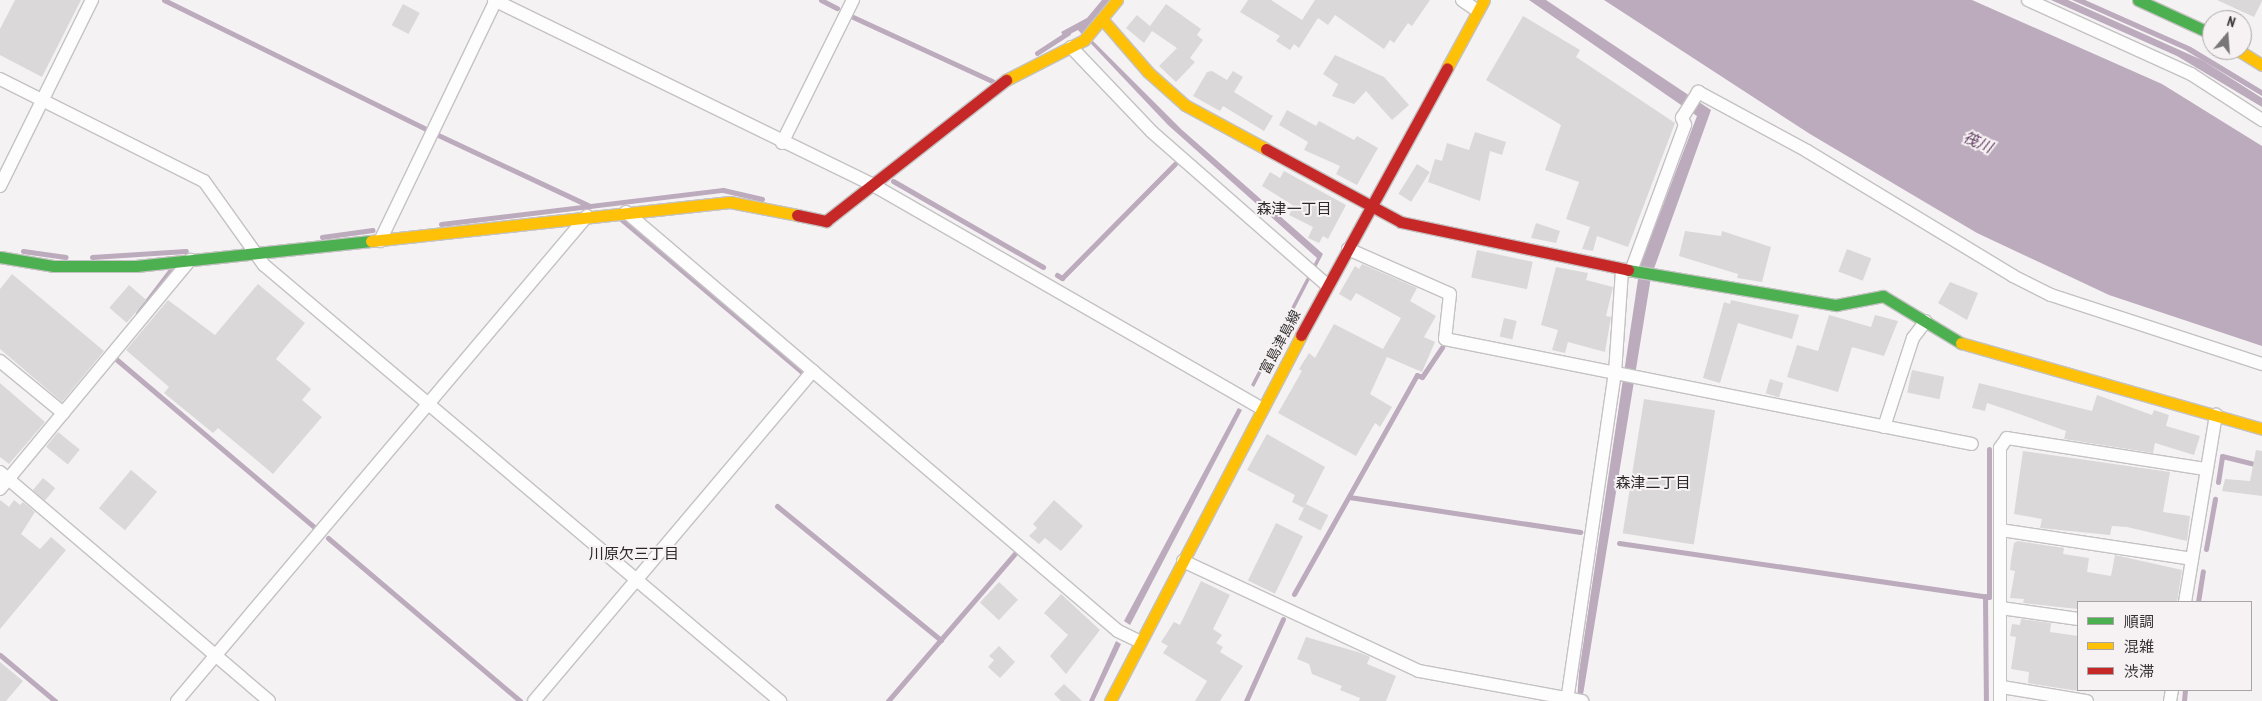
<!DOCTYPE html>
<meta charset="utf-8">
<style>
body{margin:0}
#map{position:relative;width:2262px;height:701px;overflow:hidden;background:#f5f2f3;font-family:"PT Sans Narrow","Noto Sans JP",sans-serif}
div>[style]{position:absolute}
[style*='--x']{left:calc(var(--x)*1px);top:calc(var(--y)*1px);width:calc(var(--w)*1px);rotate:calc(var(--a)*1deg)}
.water>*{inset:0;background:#bcaabd}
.stream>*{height:5px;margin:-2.5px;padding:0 2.5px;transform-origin:2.5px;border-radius:2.5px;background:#bcaabd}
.building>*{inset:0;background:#dad8d8;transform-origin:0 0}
.roads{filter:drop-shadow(1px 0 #c4c2c3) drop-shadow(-1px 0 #c4c2c3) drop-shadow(0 1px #c4c2c3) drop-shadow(0 -1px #c4c2c3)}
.street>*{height:12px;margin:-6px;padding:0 6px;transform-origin:6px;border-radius:6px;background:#fefdfd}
.fast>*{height:11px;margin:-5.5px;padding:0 5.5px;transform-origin:5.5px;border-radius:5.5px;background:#4caf50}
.slow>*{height:11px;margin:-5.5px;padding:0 5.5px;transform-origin:5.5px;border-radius:5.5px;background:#ffc107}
.jam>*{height:11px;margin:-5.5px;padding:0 5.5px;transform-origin:5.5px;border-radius:5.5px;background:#c62828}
span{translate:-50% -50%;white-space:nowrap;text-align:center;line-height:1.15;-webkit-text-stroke:4px #f6f1f2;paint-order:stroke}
.street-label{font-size:14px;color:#353333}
.water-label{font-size:15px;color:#603c63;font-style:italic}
.neighbourhood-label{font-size:15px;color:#2c2829}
.legend{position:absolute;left:2077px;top:601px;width:175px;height:90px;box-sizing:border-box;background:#f6f1f2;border:1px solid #a9a5a6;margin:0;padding:6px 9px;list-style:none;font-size:15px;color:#353333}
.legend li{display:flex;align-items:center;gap:10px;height:25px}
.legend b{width:25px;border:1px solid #a9a5a6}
.north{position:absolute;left:2202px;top:10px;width:50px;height:50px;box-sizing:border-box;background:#f6f1f2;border:1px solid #a9a5a6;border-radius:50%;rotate:18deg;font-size:14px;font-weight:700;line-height:20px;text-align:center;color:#353333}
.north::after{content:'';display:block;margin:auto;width:18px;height:22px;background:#787676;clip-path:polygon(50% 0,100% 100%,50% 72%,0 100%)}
</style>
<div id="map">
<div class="water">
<i style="clip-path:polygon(1102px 0,1109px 0,1092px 40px,1181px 129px,1323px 254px,1254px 387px,1251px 385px,1317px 258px,1168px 125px,1078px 30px,1064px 37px,1061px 32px,1087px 18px)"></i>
<i style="clip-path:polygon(1529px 0,1546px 0,1711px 110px,1651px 277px,1582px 701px,1577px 701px,1579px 672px,1640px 266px,1697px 116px)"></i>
<i style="clip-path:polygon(1604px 0,1972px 0,2162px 84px,2262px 146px,2262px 346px,2109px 295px,1977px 233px,1810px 134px)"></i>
<i style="clip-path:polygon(2051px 0,2068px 0,2202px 60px,2262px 98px,2262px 107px,2177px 56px)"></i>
<i style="clip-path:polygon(2072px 0,2085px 0,2191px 47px,2262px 90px,2262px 96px,2185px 50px)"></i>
<i style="clip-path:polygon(1238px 408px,1242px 410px,1130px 625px,1124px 621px)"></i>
<i style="clip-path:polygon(1116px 641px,1121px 644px,1094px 701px,1089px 701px)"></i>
</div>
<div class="stream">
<i style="--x:164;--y:0;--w:292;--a:26.2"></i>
<i style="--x:821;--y:0;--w:18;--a:27"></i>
<i style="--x:853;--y:17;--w:153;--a:24.7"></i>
<i style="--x:1037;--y:53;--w:37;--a:-33"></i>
<i style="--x:436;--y:134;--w:170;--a:25.1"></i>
<i style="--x:893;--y:181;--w:173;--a:29.8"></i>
<i style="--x:621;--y:219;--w:237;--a:40.2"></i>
<i style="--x:441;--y:224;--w:284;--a:-6.9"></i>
<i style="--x:723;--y:190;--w:40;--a:13"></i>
<i style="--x:322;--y:237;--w:51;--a:-7.8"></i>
<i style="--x:23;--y:251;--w:43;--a:7.9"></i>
<i style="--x:92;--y:257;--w:94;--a:-3.7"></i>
<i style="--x:1057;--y:275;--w:6;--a:31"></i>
<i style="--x:1062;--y:278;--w:161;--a:-45.3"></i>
<i style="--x:138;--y:313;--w:58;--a:-52.7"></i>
<i style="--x:116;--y:359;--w:260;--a:40.3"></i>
<i style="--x:2218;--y:482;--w:26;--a:-81"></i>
<i style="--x:2222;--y:456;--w:41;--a:14"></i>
<i style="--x:1349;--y:497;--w:234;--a:8.6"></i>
<i style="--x:777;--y:506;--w:212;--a:39.3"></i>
<i style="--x:328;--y:538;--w:252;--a:40.3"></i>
<i style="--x:1619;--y:543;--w:374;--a:8.3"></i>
<i style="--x:1989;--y:597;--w:148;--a:-90"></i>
<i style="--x:2206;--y:549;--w:51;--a:-79.8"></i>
<i style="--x:1294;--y:594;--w:251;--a:-60.7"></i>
<i style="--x:1417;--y:375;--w:5;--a:22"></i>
<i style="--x:1422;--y:377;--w:36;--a:-56"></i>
<i style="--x:1985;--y:596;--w:105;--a:89.5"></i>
<i style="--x:2198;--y:602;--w:31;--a:-81"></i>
<i style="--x:0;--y:655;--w:72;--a:39.9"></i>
<i style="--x:888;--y:701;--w:198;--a:-49.3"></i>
<i style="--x:1246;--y:701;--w:90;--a:-65.7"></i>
<i style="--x:2184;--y:701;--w:11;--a:-85"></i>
</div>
<div class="building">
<i style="clip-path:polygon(15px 0,81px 0,42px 77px,0 55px,0 29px)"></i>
<i style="clip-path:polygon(1248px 0,1271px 0,1302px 20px,1315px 0,1430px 0,1412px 26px,1408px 23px,1394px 43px,1390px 40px,1384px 49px,1335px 15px,1328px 25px,1318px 18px,1299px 48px,1294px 44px,1290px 50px,1276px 41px,1280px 36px,1240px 12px)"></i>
<i style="clip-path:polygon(2217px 0,2262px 0,2262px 1px,2254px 17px)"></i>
<i style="left:403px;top:4px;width:19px;height:24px;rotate:28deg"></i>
<i style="clip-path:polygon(1166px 4px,1201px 29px,1197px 35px,1203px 40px,1190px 58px,1195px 62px,1176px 82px,1159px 66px,1177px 48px,1152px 31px,1144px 43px,1126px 28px,1137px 15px,1150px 26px)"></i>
<i style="clip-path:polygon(1523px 16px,1580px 50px,1576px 57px,1675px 123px,1628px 247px,1597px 236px,1593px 251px,1582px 249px,1590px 227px,1566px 219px,1579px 182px,1545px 170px,1561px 125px,1486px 80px)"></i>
<i style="clip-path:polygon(1335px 55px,1384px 77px,1409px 105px,1392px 120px,1366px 91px,1354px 104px,1332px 96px,1338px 84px,1323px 74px)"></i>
<i style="clip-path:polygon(1212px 71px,1227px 80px,1233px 71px,1243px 77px,1234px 92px,1273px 116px,1264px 131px,1223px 106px,1220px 111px,1193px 96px,1207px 72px)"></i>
<i style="clip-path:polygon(1287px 110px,1316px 126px,1319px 121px,1354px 140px,1357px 136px,1378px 148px,1357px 185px,1336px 174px,1340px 166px,1304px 150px,1308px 142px,1279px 125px)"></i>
<i style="clip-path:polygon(1475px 132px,1506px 142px,1502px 155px,1490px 151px,1480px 201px,1428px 182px,1435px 159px,1442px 161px,1447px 143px,1469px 150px)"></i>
<i style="left:1417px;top:164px;width:15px;height:35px;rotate:32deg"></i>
<i style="clip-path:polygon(1284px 171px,1346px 205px,1328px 239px,1323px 236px,1319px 243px,1308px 238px,1313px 227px,1289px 215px,1294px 206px,1262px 186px,1270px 172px,1280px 178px)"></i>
<i style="clip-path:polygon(1536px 223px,1560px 231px,1556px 243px,1531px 238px)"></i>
<i style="clip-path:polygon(1685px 231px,1721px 236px,1722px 231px,1771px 247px,1762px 282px,1737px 278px,1738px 274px,1679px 256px)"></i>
<i style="left:1847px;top:249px;width:26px;height:24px;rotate:21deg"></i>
<i style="left:1477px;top:250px;width:57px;height:28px;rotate:12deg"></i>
<i style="clip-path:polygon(1362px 264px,1417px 288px,1410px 301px,1436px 316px,1424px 337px,1435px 342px,1422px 372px,1387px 357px,1370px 394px,1392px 407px,1380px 427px,1375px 423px,1356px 456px,1278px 413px,1302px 371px,1299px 369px,1309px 353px,1315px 358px,1334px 324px,1383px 349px,1401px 318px,1356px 293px,1351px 301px,1339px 294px,1355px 266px,1359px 269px)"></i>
<i style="clip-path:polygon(1556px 267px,1588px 273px,1586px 280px,1613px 287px,1606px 316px,1611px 317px,1605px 352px,1568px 342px,1565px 353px,1552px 350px,1558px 330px,1541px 325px)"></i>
<i style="clip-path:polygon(12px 274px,104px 351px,62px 402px,0 349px,0 289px)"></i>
<i style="clip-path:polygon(1950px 282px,1978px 293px,1967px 320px,1938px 303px)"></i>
<i style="clip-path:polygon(258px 284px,305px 323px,276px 359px,311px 389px,302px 400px,322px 417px,273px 474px,218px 428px,213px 433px,164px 393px,169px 387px,126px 350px,168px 300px,215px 335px)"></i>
<i style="left:129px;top:285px;width:23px;height:30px;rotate:41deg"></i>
<i style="clip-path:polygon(1731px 300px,1799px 315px,1792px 339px,1738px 323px,1720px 383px,1703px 378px,1724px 302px,1730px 304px)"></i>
<i style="clip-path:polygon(1829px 315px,1871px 327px,1875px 315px,1898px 321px,1884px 356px,1852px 347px,1838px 392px,1787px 377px,1797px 345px,1818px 351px)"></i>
<i style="left:1504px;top:318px;width:13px;height:19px;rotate:13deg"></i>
<i style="left:1912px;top:370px;width:33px;height:23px;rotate:12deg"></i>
<i style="left:1770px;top:379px;width:14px;height:15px;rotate:17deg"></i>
<i style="clip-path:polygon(0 383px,45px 422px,9px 464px,0 457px)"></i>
<i style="clip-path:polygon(1979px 383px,2092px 411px,2097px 395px,2152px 415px,2154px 410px,2169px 415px,2166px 426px,2200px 436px,2194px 455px,2155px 443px,2153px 453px,2064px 439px,2066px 431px,2011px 411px,1987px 403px,1985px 411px,1972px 408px)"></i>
<i style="left:1644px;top:399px;width:72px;height:136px;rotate:9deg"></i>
<i style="left:58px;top:432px;width:28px;height:19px;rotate:39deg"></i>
<i style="clip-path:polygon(1267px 434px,1325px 467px,1304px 508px,1292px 502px,1295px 495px,1247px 470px)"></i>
<i style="clip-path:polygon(2256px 450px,2262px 451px,2262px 496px,2222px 491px,2225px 479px,2250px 481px)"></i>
<i style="clip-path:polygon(2023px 451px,2170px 472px,2163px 512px,2190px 516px,2187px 541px,2127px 527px,2112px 526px,2110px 535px,2040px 528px,2042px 519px,2014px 514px)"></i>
<i style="left:131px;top:470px;width:34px;height:50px;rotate:40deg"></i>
<i style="left:43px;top:478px;width:16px;height:16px;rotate:40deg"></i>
<i style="clip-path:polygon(0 500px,9px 507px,14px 500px,20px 505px,23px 502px,35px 512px,21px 534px,40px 549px,51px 537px,66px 550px,0 629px)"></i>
<i style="clip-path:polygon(1054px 500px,1083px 526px,1061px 551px,1045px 538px,1039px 544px,1029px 536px,1037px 528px,1033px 524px)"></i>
<i style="left:1306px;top:504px;width:25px;height:17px;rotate:27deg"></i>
<i style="left:1276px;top:523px;width:30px;height:64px;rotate:26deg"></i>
<i style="clip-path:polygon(2018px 541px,2064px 548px,2063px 554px,2089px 558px,2087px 572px,2111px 576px,2115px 555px,2182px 570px,2177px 602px,2078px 602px,2078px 609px,2023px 603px,2024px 599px,2010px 598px,2015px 571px,2010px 570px,2011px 560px,2014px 543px)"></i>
<i style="clip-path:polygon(1201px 581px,1230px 595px,1213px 629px,1222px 635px,1216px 643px,1223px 647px,1220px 652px,1243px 666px,1220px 701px,1195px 701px,1207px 681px,1163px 653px,1168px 646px,1161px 642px,1174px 622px,1180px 625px)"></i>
<i style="left:999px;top:582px;width:26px;height:28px;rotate:43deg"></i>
<i style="clip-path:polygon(1061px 594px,1100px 630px,1066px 674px,1050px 656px,1068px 635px,1044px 613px)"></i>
<i style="clip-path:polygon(2021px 619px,2051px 623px,2050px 632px,2078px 636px,2078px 691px,2028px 683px,2029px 672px,2011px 669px,2016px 637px,2010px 636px,2012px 624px,2020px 625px)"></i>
<i style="clip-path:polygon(1306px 637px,1361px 653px,1370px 657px,1367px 664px,1396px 676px,1386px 701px,1359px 701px,1360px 698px,1340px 690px,1342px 686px,1312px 674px,1309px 664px,1297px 659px)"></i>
<i style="clip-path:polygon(999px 646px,1015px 662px,1000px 678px,988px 667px,994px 660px,989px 656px)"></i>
<i style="clip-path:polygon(0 662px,23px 681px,6px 701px,0 701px)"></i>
<i style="clip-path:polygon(1064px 684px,1082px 701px,1061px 701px,1054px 694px)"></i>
</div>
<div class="roads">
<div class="street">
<i style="--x:494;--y:0;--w:422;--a:26"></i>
<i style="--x:873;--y:185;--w:448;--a:29.9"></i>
<i style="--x:1462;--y:0;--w:19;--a:35"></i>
<i style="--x:2028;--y:0;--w:179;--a:24.4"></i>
<i style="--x:2191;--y:74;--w:85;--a:32.9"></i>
<i style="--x:1071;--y:47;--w:117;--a:46.4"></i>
<i style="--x:1152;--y:132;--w:234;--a:41.2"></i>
<i style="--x:0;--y:79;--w:228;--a:26.6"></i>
<i style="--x:204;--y:181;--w:103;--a:54.5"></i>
<i style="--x:264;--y:265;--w:676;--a:40.2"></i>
<i style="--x:782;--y:143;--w:160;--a:-63.6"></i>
<i style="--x:0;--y:186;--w:208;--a:-63.7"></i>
<i style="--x:626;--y:212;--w:646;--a:40.42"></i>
<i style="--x:1118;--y:631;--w:25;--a:26"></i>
<i style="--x:380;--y:241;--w:267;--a:-64.3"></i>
<i style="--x:1348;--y:249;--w:111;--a:23.8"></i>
<i style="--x:1450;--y:294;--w:45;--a:96.3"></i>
<i style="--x:1445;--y:339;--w:537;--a:11.27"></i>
<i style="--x:1631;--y:271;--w:156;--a:-69.7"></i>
<i style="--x:1685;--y:125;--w:8;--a:-113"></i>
<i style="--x:1682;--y:118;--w:31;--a:-58"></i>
<i style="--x:1698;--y:92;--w:124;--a:28.4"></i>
<i style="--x:1807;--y:151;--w:241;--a:31.2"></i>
<i style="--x:2013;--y:276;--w:42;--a:26.6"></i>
<i style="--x:2051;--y:295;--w:222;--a:18.1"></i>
<i style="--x:0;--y:361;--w:82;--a:39.5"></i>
<i style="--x:1884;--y:427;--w:94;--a:-72"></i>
<i style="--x:1913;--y:338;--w:21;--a:-53"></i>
<i style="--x:0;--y:472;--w:353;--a:40.4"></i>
<i style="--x:0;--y:489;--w:298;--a:-50.3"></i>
<i style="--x:2001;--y:530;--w:193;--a:8.6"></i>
<i style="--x:1183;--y:561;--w:260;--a:25"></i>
<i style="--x:1419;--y:671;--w:166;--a:10.4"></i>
<i style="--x:2185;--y:602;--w:190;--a:-80.6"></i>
<i style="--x:2001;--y:608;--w:78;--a:8.1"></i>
<i style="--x:2002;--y:687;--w:86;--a:9.4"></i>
<i style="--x:177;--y:701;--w:635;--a:-49.79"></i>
<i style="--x:534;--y:701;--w:432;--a:-49.8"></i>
<i style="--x:1567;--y:701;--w:331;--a:-81.7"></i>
<i style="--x:1615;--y:373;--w:104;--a:-86.1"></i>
<i style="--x:2000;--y:701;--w:253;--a:-90"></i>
<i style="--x:2000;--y:448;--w:12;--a:-55"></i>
<i style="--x:2007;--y:438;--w:201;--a:8.9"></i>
<i style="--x:2170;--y:701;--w:11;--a:-80"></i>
</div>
<div class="fast">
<i style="--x:2138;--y:0;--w:81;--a:24.7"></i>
<i style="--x:0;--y:257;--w:55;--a:9.5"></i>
<i style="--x:54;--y:266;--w:82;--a:0"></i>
<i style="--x:136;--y:266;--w:236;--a:-6.1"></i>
<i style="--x:1628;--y:270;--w:211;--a:9.6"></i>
<i style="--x:1836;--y:305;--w:48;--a:-10.8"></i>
<i style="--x:1883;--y:296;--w:91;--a:31.1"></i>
</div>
<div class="slow">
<i style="--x:1103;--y:20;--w:69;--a:49.1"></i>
<i style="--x:1148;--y:72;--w:50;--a:41.7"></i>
<i style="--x:1185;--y:105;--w:92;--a:28.5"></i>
<i style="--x:2238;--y:50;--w:28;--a:32"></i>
<i style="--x:1447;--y:68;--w:77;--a:-61.4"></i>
<i style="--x:1006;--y:80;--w:88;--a:-27.1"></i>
<i style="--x:1084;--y:40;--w:52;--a:-50.5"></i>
<i style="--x:371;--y:241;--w:361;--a:-6.2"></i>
<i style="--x:730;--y:202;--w:68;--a:11"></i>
<i style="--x:1961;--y:343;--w:313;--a:15.9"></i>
<i style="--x:1110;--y:701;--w:413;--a:-62.4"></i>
</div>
<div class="jam">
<i style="--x:1266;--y:149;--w:153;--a:28.4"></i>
<i style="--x:1401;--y:222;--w:232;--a:11.9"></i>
<i style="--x:797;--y:215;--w:30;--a:12"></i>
<i style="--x:826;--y:221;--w:229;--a:-38.1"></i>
<i style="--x:1301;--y:335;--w:304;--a:-61.3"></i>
</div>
</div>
<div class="street-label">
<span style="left:1280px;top:342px;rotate:-62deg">富島津島線</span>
</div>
<div class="water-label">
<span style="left:1978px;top:142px;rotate:24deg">筏川</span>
</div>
<div class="neighbourhood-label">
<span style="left:1294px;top:209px">森津一丁目</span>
<span style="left:1653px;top:483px">森津二丁目</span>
<span style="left:634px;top:554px">川原欠三丁目</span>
</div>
<ul class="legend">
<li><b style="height:6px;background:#4caf50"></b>順調</li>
<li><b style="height:6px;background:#ffc107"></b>混雑</li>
<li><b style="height:6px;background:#c62828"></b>渋滞</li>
</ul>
<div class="north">N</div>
</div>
